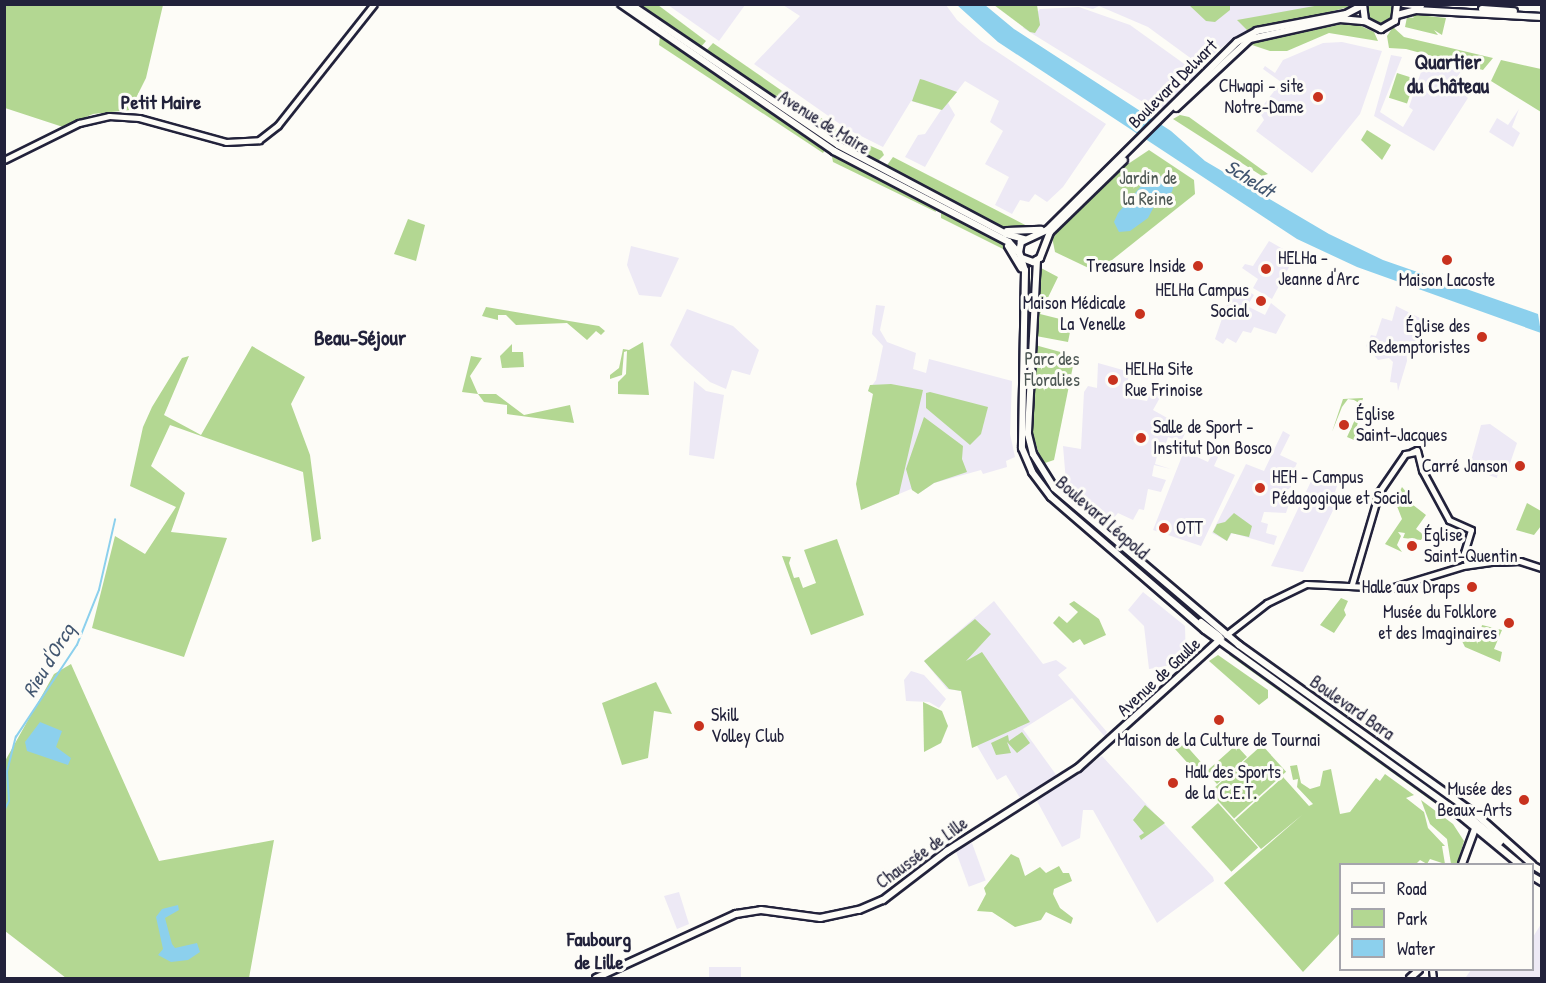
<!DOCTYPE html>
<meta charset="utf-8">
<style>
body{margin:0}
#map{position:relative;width:1546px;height:983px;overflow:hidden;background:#fdfcf7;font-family:"Patrick Hand",sans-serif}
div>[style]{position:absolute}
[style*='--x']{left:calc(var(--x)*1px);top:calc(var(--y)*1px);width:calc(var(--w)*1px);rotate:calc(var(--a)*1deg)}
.built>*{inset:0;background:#ede9f5;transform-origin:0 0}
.green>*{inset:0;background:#b3d792;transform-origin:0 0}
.water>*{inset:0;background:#8cd0ed}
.stream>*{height:1.5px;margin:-0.75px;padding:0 0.75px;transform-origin:0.75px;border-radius:0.75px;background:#8cd0ed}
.roads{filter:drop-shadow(2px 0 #22223b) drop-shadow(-2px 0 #22223b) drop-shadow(0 2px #22223b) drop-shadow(0 -2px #22223b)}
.secondary>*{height:5px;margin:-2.5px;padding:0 2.5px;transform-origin:2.5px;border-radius:2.5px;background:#fdfcf7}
.primary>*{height:6px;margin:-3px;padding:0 3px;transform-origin:3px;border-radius:3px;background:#fdfcf7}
.dots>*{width:16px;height:16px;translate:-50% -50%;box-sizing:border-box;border:3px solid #fdfcf7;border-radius:50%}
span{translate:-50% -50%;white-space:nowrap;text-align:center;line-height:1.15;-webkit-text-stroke:6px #fdfcf7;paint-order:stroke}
.street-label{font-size:18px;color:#22223b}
.poi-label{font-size:18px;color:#22223b}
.right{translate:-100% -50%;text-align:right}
.left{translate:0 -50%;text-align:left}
.park-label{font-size:18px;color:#4e5855}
.neighbourhood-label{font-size:20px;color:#22223b;font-weight:700}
.water-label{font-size:20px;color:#425670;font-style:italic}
.quarter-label{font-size:21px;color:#22223b;font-weight:700}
.frame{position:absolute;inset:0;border:6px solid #22223b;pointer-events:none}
.legend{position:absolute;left:1339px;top:863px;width:195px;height:108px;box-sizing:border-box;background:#fdfcf7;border:2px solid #a5a5ac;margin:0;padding:8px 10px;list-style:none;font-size:18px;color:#22223b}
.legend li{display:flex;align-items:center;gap:12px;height:30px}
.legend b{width:30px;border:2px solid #a5a5ac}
</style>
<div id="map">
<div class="built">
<i style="clip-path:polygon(668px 5px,745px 4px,745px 5px,719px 41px)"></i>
<i style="clip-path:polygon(783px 5px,946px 5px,957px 20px,981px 41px,1106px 124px,1063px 187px,1047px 202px,1035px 194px,1029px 202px,1020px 200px,1012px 214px,995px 205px,1009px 177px,985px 164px,1003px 131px,990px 122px,999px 101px,965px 81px,948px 103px,955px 115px,925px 167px,905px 157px,918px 135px,925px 134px,941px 110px,911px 101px,883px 147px,847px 129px,754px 64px,800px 16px)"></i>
<i style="clip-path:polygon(1075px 5px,1355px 4px,1355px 6px,1259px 27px,1226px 44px,1200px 65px,1148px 27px,1099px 6px,1093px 9px)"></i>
<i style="clip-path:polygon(1079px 7px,1130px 25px,1197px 73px,1159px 112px,1023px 28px,1040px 9px)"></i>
<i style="clip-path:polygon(1342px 42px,1382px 51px,1360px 114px,1312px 173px,1256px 131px,1264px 120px,1259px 111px,1281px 82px,1263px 69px,1265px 66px,1275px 73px,1283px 60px,1323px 43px)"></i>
<i style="clip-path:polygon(1391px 55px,1402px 57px,1380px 112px,1403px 127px,1413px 110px,1409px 107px,1421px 72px,1419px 64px,1461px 71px,1453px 84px,1468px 98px,1434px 151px,1374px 116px)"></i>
<i style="clip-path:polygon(1519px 109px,1512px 127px,1520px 133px,1513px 147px,1489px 132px,1497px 118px,1508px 125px)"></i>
<i style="clip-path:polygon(1269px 241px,1295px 256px,1272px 299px,1253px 288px,1258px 279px,1242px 268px,1245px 264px,1253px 266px)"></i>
<i style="clip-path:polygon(631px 246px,679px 258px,661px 297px,639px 295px,627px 265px)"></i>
<i style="clip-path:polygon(1244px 288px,1254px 295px,1247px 306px,1265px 315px,1271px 303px,1286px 315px,1276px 334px,1254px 327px,1251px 333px,1243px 331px,1236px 343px,1227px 338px,1223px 344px,1215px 339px,1226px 307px,1233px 294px,1240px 297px)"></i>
<i style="clip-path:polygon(876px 305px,885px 306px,880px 330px,887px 342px,916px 353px,913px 369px,926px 373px,929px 359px,1012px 381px,1010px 434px,1015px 457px,1006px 461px,1007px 467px,983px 474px,981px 470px,934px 483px,918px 494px,911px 489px,861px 510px,873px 393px,868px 391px,876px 380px,883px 346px,872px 334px)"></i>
<i style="clip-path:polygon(1396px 306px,1424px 320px,1413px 335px,1417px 344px,1413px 349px,1406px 346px,1407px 361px,1398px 391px,1397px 383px,1390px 382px,1393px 362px,1389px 358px,1378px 360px,1366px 346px,1371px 335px,1376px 336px,1382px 318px,1392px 321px)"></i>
<i style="clip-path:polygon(687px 309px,733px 326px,759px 350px,750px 375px,732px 370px,726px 389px,710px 382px,684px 359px,670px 345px)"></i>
<i style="clip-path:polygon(1098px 363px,1130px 372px,1123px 397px,1147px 401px,1151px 391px,1162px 394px,1153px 410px,1187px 429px,1181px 442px,1168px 437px,1162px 457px,1157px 456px,1155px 464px,1171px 469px,1154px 465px,1152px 476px,1166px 480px,1161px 492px,1148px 489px,1144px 510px,1139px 509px,1133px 520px,1118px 513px,1109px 523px,1066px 482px,1063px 446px,1081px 449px,1084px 392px,1088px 386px,1097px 388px)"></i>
<i style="clip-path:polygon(694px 381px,706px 391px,724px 395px,714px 459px,689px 455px)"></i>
<i style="clip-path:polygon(1490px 424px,1517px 443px,1506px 475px,1498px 472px,1497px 478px,1469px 468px,1481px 425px)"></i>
<i style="clip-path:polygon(1283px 431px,1290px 435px,1280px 455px,1297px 463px,1293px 472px,1286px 474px,1291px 476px,1291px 487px,1285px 492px,1291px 498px,1286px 513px,1264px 512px,1261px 522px,1268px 524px,1266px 533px,1277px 536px,1274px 545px,1232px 533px,1227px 541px,1212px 533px,1246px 464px,1264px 471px)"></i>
<i style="clip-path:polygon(1214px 450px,1220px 453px,1214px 466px,1235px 475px,1201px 546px,1153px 530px,1184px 451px,1208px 462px)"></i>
<i style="clip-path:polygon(1314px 475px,1338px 483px,1335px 492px,1341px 494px,1303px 572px,1271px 566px)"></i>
<i style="clip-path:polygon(1143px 592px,1185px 626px,1186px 664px,1177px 671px,1172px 665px,1149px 669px,1144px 626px,1128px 610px)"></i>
<i style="clip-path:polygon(994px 601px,1043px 664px,1056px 660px,1067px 668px,1058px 675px,1107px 732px,1105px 737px,1072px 698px,1023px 729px,1057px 776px,1020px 798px,1006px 775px,997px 780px,969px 732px,961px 691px,947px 689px,924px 661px)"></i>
<i style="clip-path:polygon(911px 671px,924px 675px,946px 699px,939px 708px,929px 702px,906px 701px,904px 680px)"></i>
<i style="clip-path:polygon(1102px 756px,1213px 877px,1214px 881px,1157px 923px,1093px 810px,1083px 810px,1080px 838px,1062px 847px,1037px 801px)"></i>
<i style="left:972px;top:843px;width:40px;height:18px;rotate:70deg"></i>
<i style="clip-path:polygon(679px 892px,689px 924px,677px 929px,664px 896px)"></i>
<i style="clip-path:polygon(1541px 924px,1541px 978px,1466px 977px,1471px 970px,1532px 970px,1533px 937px)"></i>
<i style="left:709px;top:967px;width:32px;height:11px"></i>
</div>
<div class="green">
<i style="clip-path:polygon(5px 4px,163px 5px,146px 78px,130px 110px,93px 114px,63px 127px,5px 108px)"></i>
<i style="clip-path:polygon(635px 5px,658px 5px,706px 41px,700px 48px)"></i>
<i style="clip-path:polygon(994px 5px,1037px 5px,1040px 25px,1035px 33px,1030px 32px)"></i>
<i style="clip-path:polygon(1189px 5px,1230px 5px,1230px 10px,1215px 22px,1206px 21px)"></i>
<i style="clip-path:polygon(1320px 5px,1357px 5px,1249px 32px,1237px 20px)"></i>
<i style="clip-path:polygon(1367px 5px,1393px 5px,1394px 16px,1378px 25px,1367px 17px)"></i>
<i style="clip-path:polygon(1410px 14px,1446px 18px,1442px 35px,1434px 30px,1438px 35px,1405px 27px,1407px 17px,1414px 18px)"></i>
<i style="clip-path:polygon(1352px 22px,1374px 32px,1378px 41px,1329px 33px,1287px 51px,1270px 51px,1249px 44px)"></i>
<i style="clip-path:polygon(1393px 27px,1404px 37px,1493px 58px,1483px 70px,1406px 49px,1389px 48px,1387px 36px)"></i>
<i style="clip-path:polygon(660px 36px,826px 148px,823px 153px,659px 45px)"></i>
<i style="clip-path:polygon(713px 43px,837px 129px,837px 140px,705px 52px)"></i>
<i style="clip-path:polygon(1501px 60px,1541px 69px,1541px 112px,1491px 81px)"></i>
<i style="left:1397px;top:73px;width:19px;height:26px;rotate:18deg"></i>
<i style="clip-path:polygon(920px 79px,924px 80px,957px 92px,942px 110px,912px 101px)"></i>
<i style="clip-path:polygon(1180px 115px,1189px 117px,1268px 174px,1262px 176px,1173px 119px)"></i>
<i style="clip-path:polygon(1367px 130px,1391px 145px,1382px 160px,1361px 140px)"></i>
<i style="clip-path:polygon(846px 135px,882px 151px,884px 155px,876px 163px,843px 146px)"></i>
<i style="clip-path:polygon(1149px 150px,1194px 180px,1195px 194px,1097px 272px,1055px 252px,1052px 237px,1122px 168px)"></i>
<i style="clip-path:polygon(836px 155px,934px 205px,936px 212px,833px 162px,832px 157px)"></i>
<i style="clip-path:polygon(893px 157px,1033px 229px,1003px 229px,885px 168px)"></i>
<i style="clip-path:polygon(946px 211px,995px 237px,1011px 253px,941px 218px,941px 212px)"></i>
<i style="clip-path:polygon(408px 219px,425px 225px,416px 261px,394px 254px)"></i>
<i style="clip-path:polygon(1031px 268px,1026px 430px,1032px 457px,1059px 497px,1209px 626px,1183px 609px,1057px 501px,1030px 464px,1023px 448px,1021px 432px,1027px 270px,1022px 427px,1028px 457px,1042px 481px,1055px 496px,1191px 612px,1057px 497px,1030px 456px,1024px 432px)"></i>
<i style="clip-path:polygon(1041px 268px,1058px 277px,1040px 314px,1072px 322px,1068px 342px,1036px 336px)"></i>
<i style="clip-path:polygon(486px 307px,599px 326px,605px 331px,601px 335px,596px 331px,587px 340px,567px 323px,516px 325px,506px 315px,498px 315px,498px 320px,482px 316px)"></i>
<i style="clip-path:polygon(643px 342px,649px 395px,618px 394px,618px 382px,626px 374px,627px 351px,624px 352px,622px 375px,610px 379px,610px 375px,619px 368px,623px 349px,629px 350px)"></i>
<i style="clip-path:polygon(512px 344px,512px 352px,523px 352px,524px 367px,502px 368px,500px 356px)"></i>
<i style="clip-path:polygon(1035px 345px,1075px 356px,1054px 460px,1042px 464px,1031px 428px)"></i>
<i style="clip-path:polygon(252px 346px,305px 377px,291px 404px,310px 455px,321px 539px,312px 542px,303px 472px,170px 425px,151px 466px,185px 493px,171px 532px,227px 538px,184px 657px,92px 628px,115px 536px,145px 554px,176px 507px,130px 486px,143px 427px,152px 407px,182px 358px,189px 356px,164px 415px,201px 435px)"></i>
<i style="clip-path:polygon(471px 356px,482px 358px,470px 376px,478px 394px,496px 394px,524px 415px,570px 405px,574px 423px,507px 414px,507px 405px,484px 402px,478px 394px,462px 392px)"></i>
<i style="clip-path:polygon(891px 384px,923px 390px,899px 494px,861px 510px,856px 484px,873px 394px,868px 391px,870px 385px)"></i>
<i style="clip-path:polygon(930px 392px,988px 407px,981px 434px,970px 445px,926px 408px,926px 393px)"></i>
<i style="clip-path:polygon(1363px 398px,1354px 440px,1347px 437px,1358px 413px,1359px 403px,1354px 400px,1348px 399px,1342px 407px,1332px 432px,1343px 399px)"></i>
<i style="clip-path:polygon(924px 417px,963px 446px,962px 459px,967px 472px,934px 483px,918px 494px,912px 490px,906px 469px)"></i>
<i style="clip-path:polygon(1402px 487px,1411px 498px,1408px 501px,1426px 515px,1416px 529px,1424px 535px,1421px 540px,1403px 538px,1405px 533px,1398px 532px,1401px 536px,1397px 545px,1402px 552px,1385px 544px,1402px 519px,1395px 501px)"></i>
<i style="clip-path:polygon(1527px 503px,1541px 511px,1541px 526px,1534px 535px,1516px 530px)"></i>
<i style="clip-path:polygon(1234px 513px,1252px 526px,1249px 537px,1231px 533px,1227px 541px,1213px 532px,1217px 524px,1225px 522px)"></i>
<i style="clip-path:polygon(837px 539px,864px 615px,811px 635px,782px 556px,791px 557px,789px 563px,794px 578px,799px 577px,803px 588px,816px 583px,804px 550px)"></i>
<i style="clip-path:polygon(1341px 598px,1348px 601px,1344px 610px,1346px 615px,1334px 633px,1320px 625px)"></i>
<i style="clip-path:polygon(1074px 601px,1099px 619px,1106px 635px,1084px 645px,1080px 639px,1073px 643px,1053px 623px,1059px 616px,1067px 623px,1078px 612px,1069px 604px)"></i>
<i style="clip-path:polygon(975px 619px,991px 634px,966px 661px,982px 652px,1030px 722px,972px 748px,961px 691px,949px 689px,924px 661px)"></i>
<i style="clip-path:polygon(1482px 625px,1502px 630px,1494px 649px,1502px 652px,1500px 662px,1465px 647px,1462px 641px,1463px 633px,1479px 637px)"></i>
<i style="clip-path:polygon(1230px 653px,1411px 783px,1461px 822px,1229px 655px)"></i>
<i style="clip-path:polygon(1218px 655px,1268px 690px,1268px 698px,1259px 705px,1209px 661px)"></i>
<i style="clip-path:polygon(71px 664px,159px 861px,274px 840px,249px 978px,66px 978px,5px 931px,5px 761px,54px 674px)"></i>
<i style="clip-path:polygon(656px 682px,672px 714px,654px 711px,648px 758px,622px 765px,602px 703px)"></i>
<i style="clip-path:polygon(923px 702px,942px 711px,948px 726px,941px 743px,924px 752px)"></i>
<i style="clip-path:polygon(1022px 732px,1030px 743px,1017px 753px,1007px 742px,1011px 753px,996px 755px,991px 743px,1008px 735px,1009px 741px)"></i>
<i style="clip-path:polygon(1183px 742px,1208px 770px,1236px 745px,1247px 757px,1217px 784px,1208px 774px,1202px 779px,1175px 749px)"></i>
<i style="left:1262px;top:745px;width:36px;height:70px;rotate:48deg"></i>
<i style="clip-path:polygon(1297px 765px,1301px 783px,1310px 789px,1320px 786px,1323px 771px,1331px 769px,1340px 814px,1350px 812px,1376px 778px,1380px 781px,1385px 774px,1414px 795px,1406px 798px,1424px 812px,1428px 828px,1445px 846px,1442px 846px,1445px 864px,1430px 859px,1427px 864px,1420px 860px,1416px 864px,1340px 864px,1340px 933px,1303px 972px,1224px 883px,1302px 815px,1261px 849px,1235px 820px,1283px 777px,1309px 806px,1313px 804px,1297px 787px,1298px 779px,1293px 780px,1290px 766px)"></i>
<i style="clip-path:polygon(1421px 800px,1453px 824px,1464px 841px,1457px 864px,1451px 864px,1447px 839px,1430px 824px)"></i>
<i style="left:1218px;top:803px;width:60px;height:36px;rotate:48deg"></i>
<i style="clip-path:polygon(1145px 805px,1165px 823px,1141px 840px,1139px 836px,1144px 833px,1133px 820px)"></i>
<i style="clip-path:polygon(1011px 854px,1019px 858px,1025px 876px,1040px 867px,1046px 873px,1059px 866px,1063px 873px,1069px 873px,1072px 881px,1054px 889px,1053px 894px,1060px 908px,1073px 918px,1071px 924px,1046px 912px,1041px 920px,1015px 927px,992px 912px,977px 911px,986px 894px,984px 888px)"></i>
</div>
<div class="water">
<i style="clip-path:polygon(957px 5px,985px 5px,1014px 29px,1171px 131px,1205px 161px,1329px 234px,1383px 260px,1538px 314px,1541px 333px,1357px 267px,1297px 239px,998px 42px)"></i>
<i style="clip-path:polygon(1148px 169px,1174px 184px,1172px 192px,1158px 199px,1148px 218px,1130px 231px,1119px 232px,1114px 222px,1118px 213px,1142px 185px)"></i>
<i style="clip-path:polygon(40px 722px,62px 731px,56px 747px,71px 758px,68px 765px,27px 751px,25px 742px)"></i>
<i style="clip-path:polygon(178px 905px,179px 910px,165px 918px,172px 944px,175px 948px,197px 943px,200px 952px,188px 960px,171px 962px,158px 955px,163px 949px,156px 917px,162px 909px)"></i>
</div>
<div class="stream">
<i style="--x:4;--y:811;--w:11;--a:-63"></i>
<i style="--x:9;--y:801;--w:29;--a:-94"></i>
<i style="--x:7;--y:772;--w:36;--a:-76"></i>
<i style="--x:16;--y:737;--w:110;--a:-56.5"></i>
<i style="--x:77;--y:645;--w:59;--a:-68.2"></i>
<i style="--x:99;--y:590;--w:72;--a:-77.1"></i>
</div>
<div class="roads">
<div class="secondary">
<i style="--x:4;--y:160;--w:84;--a:-26.3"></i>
<i style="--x:79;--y:123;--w:31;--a:-13"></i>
<i style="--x:109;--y:116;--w:30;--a:4"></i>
<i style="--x:139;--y:118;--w:90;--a:15.4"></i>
<i style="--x:226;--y:142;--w:33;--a:-3"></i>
<i style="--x:259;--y:140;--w:24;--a:-38"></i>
<i style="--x:278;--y:125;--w:154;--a:-51.6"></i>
<i style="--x:1412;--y:452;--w:5;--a:-22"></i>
<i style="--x:1417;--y:450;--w:21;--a:76"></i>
<i style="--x:1422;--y:470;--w:57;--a:61.6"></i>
<i style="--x:1449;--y:520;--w:24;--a:24"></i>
<i style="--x:1471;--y:530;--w:24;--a:107"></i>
<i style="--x:1464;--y:553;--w:12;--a:76"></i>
<i style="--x:1352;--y:584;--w:96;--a:-73.6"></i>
<i style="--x:1379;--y:492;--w:46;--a:-55.6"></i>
<i style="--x:1405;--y:454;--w:11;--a:-10"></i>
<i style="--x:1226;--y:635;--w:52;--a:-38"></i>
<i style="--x:1267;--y:603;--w:43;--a:-26"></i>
<i style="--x:1306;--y:584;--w:85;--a:2.7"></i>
<i style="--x:1391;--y:588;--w:75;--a:-17"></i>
<i style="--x:1463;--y:566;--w:30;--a:-8"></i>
<i style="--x:1493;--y:562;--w:27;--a:-2"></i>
<i style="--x:1520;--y:561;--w:23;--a:18"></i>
<i style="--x:1432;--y:970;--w:8;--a:83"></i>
</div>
<div class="primary">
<i style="--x:621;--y:4;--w:259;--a:34.6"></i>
<i style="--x:834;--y:151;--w:197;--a:27.5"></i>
<i style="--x:1009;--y:242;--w:13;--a:48"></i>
<i style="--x:630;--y:4;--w:251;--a:34.1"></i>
<i style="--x:838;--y:145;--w:190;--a:27.9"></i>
<i style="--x:1006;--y:234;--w:19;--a:16"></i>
<i style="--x:1363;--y:4;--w:17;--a:83"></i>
<i style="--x:1365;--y:21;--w:18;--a:27"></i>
<i style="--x:1381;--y:29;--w:16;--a:-30"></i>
<i style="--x:1395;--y:21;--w:17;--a:-83"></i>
<i style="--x:1404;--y:4;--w:17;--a:7"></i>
<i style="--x:1363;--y:5;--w:19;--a:152"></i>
<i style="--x:1346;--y:14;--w:91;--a:169.2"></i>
<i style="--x:1257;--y:31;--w:23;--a:151"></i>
<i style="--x:1237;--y:42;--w:267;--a:135.3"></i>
<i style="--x:1047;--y:230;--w:29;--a:155"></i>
<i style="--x:1021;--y:242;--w:10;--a:101"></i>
<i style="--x:1019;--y:252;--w:19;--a:72"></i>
<i style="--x:1025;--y:270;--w:178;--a:91"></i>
<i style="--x:1022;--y:448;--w:26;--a:67"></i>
<i style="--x:1032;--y:472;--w:31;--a:53"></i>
<i style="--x:1051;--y:497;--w:203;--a:40.8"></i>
<i style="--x:1205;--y:630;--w:301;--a:35.8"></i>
<i style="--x:1449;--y:806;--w:91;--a:39.6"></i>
<i style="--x:1482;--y:9;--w:32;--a:4"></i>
<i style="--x:1397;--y:15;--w:20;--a:-15"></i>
<i style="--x:1416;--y:10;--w:126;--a:3.2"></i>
<i style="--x:1176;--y:108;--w:101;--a:-43"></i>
<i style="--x:1250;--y:39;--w:92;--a:-12.5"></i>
<i style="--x:1340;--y:19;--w:25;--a:5"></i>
<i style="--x:1007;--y:231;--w:34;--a:-2"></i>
<i style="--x:1008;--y:246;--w:26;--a:59"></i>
<i style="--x:1022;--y:258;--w:12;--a:20"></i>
<i style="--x:1033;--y:262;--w:8;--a:-30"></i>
<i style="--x:1040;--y:258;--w:28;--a:-69"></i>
<i style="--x:1050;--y:232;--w:103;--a:-44.2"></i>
<i style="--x:1037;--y:260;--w:174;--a:93"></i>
<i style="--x:1028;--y:434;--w:21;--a:76"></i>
<i style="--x:1033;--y:454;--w:40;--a:58"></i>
<i style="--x:1054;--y:488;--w:243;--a:40.3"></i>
<i style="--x:1239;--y:645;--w:295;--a:35.6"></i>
<i style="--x:1479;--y:817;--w:71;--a:41.6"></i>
<i style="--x:1201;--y:622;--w:23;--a:38"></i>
<i style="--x:1466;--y:814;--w:44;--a:39.5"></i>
<i style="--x:1462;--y:864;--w:40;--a:-69.8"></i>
<i style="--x:1532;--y:865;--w:12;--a:31"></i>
<i style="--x:1532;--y:876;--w:12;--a:31"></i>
<i style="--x:596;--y:978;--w:154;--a:-24.6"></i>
<i style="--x:736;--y:914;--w:25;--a:-9"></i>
<i style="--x:761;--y:910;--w:60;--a:7.7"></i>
<i style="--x:820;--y:918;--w:40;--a:-12"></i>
<i style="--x:859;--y:910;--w:26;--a:-23"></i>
<i style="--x:883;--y:900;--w:81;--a:-37.4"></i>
<i style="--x:947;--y:851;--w:155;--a:-32.4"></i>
<i style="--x:1078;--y:768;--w:193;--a:-42.1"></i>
<i style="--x:1410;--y:978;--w:12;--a:-42"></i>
</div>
</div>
<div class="dots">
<i style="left:1318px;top:97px;background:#c8321e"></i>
<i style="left:1447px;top:260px;background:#c8321e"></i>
<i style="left:1198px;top:266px;background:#c8321e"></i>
<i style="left:1266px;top:269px;background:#c8321e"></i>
<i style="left:1261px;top:301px;background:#c8321e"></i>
<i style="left:1140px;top:314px;background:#c8321e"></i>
<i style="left:1482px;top:337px;background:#c8321e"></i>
<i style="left:1113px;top:380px;background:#c8321e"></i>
<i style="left:1344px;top:425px;background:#c8321e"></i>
<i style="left:1141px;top:438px;background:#c8321e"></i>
<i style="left:1520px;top:466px;background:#c8321e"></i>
<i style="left:1260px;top:488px;background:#c8321e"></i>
<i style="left:1164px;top:528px;background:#c8321e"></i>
<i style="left:1412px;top:546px;background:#c8321e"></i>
<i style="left:1472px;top:587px;background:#c8321e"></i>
<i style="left:1509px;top:623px;background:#c8321e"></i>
<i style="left:1219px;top:720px;background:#c8321e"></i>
<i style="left:699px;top:726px;background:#c8321e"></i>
<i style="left:1173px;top:783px;background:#c8321e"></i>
<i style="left:1524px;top:800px;background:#c8321e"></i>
</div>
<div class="street-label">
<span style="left:1173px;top:84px;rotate:-45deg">Boulevard Delwart</span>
<span style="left:824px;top:123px;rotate:32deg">Avenue de Maire</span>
<span style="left:1102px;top:518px;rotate:41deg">Boulevard Léopold</span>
<span style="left:1159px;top:677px;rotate:-43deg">Avenue de Gaulle</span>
<span style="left:1352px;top:708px;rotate:35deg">Boulevard Bara</span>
<span style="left:922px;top:853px;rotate:-36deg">Chaussée de Lille</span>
</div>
<div class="poi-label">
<span class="right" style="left:1304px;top:97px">CHwapi - site<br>Notre-Dame</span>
<span class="left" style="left:1278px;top:269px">HELHa -<br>Jeanne d'Arc</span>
<span class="right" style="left:1186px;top:266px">Treasure Inside</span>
<span style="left:1447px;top:280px">Maison Lacoste</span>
<span class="right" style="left:1249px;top:301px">HELHa Campus<br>Social</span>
<span class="right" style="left:1126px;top:314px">Maison Médicale<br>La Venelle</span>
<span class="right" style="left:1470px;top:337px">Église des<br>Redemptoristes</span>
<span class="left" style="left:1125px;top:380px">HELHa Site<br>Rue Frinoise</span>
<span class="left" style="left:1356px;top:425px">Église<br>Saint-Jacques</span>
<span class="left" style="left:1153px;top:438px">Salle de Sport -<br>Institut Don Bosco</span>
<span class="right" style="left:1508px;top:466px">Carré Janson</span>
<span class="left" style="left:1272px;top:488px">HEH - Campus<br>Pédagogique et Social</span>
<span class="left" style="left:1176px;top:528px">OTT</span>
<span class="left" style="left:1424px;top:546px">Église<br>Saint-Quentin</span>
<span class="right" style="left:1460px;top:587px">Halle aux Draps</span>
<span class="right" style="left:1497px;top:623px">Musée du Folklore<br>et des Imaginaires</span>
<span class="left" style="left:711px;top:726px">Skill<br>Volley Club</span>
<span style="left:1219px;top:740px">Maison de la Culture de Tournai</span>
<span class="left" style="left:1185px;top:783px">Hall des Sports<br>de la C.E.T.</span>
<span class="right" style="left:1512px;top:800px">Musée des<br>Beaux-Arts</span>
</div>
<div class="park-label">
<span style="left:1148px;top:189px">Jardin de<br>la Reine</span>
<span style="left:1052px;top:370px">Parc des<br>Floralies</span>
</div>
<div class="neighbourhood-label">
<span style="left:161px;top:101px">Petit Maire</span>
<span style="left:599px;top:950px">Faubourg<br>de Lille</span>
</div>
<div class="water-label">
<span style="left:1250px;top:178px;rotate:32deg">Scheldt</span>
<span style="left:48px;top:660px;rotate:-59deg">Rieu d'Orcq</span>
</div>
<div class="quarter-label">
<span style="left:1448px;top:74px">Quartier<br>du Château</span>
<span style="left:360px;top:338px">Beau-Séjour</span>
</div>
<div class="frame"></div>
<ul class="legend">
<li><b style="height:8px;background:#fdfcf7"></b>Road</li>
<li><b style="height:16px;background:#b3d792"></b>Park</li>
<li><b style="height:16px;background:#8cd0ed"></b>Water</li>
</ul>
</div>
